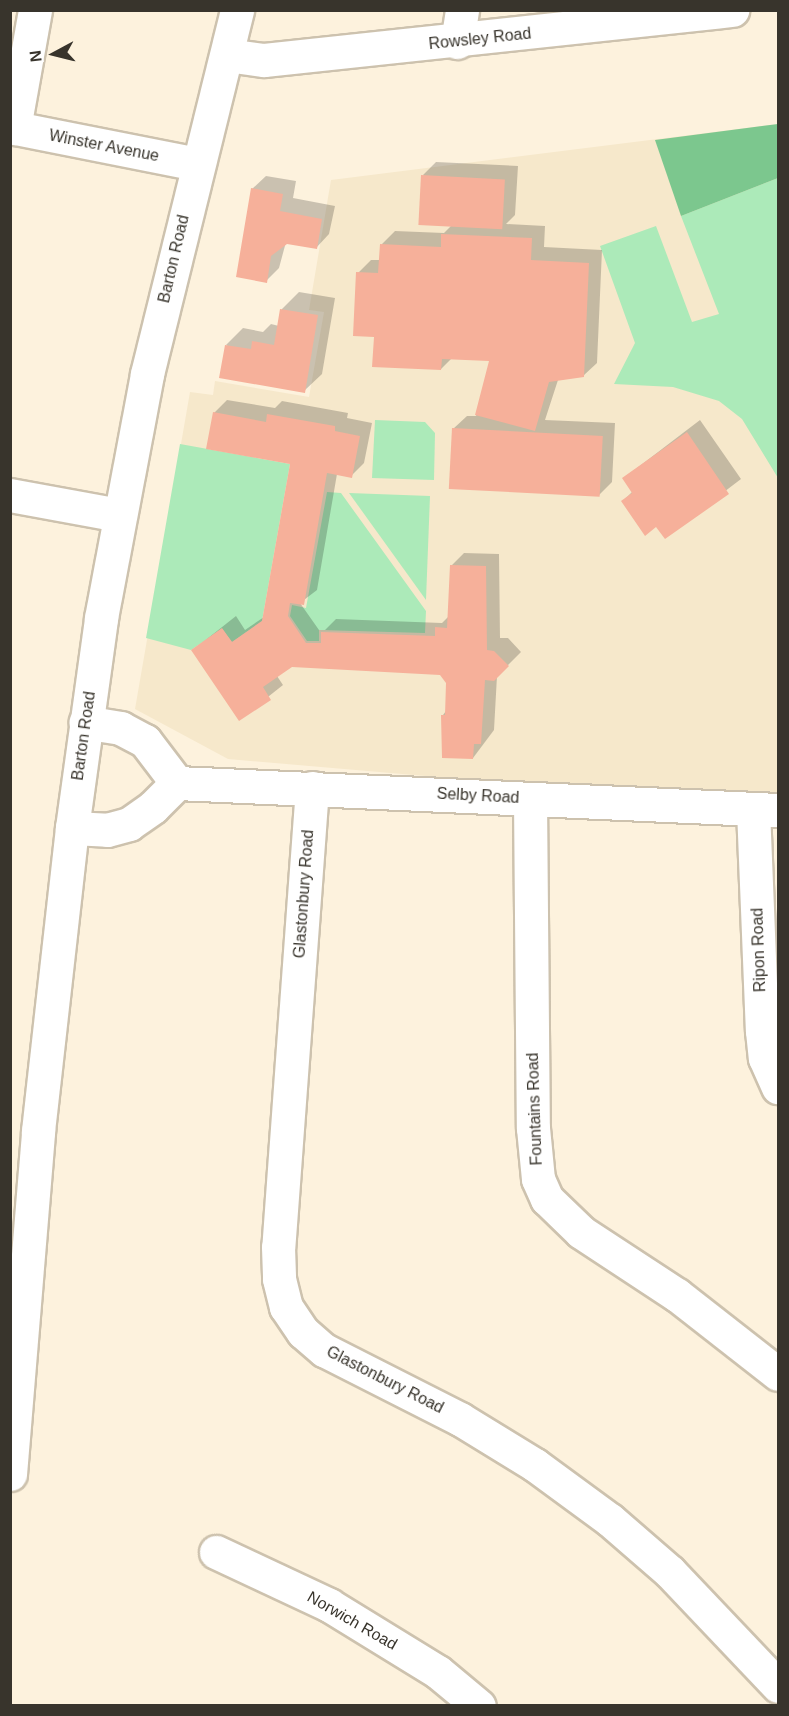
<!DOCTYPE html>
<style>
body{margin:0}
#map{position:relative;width:789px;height:1716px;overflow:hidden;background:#fdf2dd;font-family:Arial,sans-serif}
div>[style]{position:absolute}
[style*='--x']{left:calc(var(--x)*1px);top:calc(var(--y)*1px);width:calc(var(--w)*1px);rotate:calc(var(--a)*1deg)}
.built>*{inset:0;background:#f6e8cb}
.green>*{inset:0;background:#aceab9}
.forest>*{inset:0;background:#7cc78e}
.shadow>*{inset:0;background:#0003}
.building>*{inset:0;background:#f6b09a;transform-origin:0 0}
.roads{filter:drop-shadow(2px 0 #cdc2ae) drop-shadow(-2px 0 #cdc2ae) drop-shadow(0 2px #cdc2ae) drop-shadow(0 -2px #cdc2ae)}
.minor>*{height:33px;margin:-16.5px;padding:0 16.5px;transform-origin:16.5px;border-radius:16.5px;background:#fff}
span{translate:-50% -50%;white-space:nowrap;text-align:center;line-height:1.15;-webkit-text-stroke:6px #fff;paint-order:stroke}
.street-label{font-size:16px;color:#38342c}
.frame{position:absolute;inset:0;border:12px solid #38342c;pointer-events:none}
.north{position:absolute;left:24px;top:24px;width:60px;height:60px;-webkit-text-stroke:4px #fff;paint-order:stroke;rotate:263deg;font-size:16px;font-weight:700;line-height:24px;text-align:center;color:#38342c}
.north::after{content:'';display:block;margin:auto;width:21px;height:27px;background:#38342c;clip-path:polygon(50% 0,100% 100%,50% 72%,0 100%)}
</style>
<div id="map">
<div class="built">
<i style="clip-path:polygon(778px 124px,778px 795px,472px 780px,228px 759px,135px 709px,190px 392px,213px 395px,215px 381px,309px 397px,324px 312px,309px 310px,331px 180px)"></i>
</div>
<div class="green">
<i style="clip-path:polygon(778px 178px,778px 478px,742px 419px,719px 401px,673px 387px,614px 384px,635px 343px,600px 246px,656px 226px,692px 322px,719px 314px,681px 216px)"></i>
<i style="clip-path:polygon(375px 420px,425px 422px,435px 433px,434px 480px,372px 478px)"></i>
<i style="clip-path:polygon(180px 444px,290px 464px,262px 621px,232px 642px,222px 629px,191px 650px,146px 638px)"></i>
<i style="clip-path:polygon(327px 492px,341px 493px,426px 611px,425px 633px,319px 630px,319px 641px,307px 641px,290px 616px,292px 605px,306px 608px)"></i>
<i style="clip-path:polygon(349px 493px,430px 496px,426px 600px)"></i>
</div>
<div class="forest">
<i style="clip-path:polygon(778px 124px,778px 178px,681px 216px,655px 140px)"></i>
</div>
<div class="shadow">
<i style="clip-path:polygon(436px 162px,518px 166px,515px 215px,506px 224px,545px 226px,544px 247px,602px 250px,597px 363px,583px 376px,558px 380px,545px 420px,615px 423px,612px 482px,599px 495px,453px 429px,467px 416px,476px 416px,491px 360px,452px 358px,441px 369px,376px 335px,358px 273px,371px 260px,381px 260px,382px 244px,395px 231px,444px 233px,452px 225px,423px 175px)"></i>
<i style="clip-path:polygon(266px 176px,296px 181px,293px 198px,335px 206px,329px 234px,316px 248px,286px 242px,279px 268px,266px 281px,252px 189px)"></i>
<i style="clip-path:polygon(299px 292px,335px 298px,322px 374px,304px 391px,226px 345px,243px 328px,263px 332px,271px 324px,279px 326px,282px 309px)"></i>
<i style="clip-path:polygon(227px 400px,275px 408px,282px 401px,348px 413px,347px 418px,372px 423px,364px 463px,351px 476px,337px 474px,317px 590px,300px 603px,319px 630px,325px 630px,336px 619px,442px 623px,449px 616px,451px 566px,464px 553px,499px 554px,500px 638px,508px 638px,521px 652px,497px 676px,494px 730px,473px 758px,443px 715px,446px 711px,448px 683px,441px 673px,292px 666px,277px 676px,283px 685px,240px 719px,193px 650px,236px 616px,245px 630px,264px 617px,292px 463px,214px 413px)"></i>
<i style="clip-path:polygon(700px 420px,741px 479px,665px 537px,657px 525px,623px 501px,633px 491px,624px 478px)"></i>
</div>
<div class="building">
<i style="left:421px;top:175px;width:84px;height:50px;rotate:3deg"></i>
<i style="clip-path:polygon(251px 188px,283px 194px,280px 211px,322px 219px,317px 249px,287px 244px,271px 256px,267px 283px,236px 277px)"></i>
<i style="clip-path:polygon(441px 234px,532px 238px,531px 260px,589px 263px,584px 377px,549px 382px,535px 431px,475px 415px,489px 361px,442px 359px,441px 370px,372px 367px,374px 337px,353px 336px,356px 272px,378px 273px,380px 244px,441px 247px)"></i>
<i style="clip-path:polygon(280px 309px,318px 315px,305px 393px,219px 378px,225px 345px,251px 349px,252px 341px,274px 345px)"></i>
<i style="clip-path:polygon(213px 412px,266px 422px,267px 414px,335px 426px,335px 431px,360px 436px,352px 478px,327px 473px,304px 605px,290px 603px,288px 616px,306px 643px,321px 643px,321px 632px,435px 636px,435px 627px,447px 628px,450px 565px,486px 566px,487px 650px,494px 651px,509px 666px,494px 681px,485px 680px,481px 744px,474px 744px,473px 759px,442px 758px,441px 715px,445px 715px,446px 683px,440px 675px,292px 667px,263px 687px,271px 700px,239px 721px,191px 650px,222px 628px,232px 642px,262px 621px,290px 464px,206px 449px)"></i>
<i style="left:452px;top:428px;width:151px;height:61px;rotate:3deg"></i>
<i style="clip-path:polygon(687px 432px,729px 494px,665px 539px,656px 527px,645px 536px,621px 501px,632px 493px,622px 478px)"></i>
</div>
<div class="roads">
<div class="minor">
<i style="--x:457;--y:42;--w:32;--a:-81"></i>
<i style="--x:227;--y:55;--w:37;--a:8"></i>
<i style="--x:264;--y:60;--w:471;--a:-6.1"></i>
<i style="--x:10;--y:127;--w:191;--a:11.2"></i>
<i style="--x:14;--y:128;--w:120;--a:-79.9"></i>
<i style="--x:10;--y:495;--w:111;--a:10.4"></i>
<i style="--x:177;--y:783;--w:602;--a:2.57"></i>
<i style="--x:312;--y:788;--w:460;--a:94.2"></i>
<i style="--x:278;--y:1247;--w:32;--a:88"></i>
<i style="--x:279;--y:1279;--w:29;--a:76"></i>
<i style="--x:286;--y:1307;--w:30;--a:56"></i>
<i style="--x:303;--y:1332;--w:28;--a:41"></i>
<i style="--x:324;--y:1350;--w:153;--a:26.9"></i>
<i style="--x:460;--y:1419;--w:88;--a:31.5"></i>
<i style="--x:535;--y:1465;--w:93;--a:36.3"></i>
<i style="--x:610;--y:1520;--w:79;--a:40.9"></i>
<i style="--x:670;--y:1572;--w:157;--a:46.5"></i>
<i style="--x:530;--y:799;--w:329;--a:89.5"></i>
<i style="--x:533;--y:1128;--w:51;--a:84.4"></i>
<i style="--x:538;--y:1179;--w:22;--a:66"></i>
<i style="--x:547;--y:1199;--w:47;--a:44.1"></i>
<i style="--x:581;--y:1232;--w:115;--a:33.3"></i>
<i style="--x:677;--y:1295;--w:128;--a:38"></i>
<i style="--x:753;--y:809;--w:222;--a:87.7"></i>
<i style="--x:762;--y:1031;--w:27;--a:84"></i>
<i style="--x:765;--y:1058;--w:32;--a:66"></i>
<i style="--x:72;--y:828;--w:35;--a:3"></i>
<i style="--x:107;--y:830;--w:23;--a:-15"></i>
<i style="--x:129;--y:824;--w:29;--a:-35"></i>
<i style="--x:153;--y:807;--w:34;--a:-45"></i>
<i style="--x:177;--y:783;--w:53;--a:-127.3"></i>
<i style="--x:145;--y:741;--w:27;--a:-152"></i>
<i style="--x:121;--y:728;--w:36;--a:-171"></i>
<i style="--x:10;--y:1474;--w:344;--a:-85.3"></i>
<i style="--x:38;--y:1131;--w:305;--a:-83.6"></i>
<i style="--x:72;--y:828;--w:212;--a:-82.1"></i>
<i style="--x:101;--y:618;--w:248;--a:-79.3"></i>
<i style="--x:147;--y:374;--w:375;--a:-76.1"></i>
<i style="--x:216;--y:1552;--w:125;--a:25.1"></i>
<i style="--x:329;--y:1605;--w:128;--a:31.6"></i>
<i style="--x:438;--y:1672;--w:53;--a:39.7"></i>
</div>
</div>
<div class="street-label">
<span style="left:480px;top:39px;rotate:-6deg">Rowsley Road</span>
<span style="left:104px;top:146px;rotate:11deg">Winster Avenue</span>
<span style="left:174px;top:259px;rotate:-77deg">Barton Road</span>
<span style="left:84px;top:736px;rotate:-82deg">Barton Road</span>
<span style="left:478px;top:796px;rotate:3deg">Selby Road</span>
<span style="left:304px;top:894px;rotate:-86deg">Glastonbury Road</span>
<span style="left:759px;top:950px;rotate:-92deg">Ripon Road</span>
<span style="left:535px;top:1109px;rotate:-92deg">Fountains Road</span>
<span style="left:385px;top:1380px;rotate:27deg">Glastonbury Road</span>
<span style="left:352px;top:1621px;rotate:30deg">Norwich Road</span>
</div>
<div class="frame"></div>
<div class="north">N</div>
</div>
